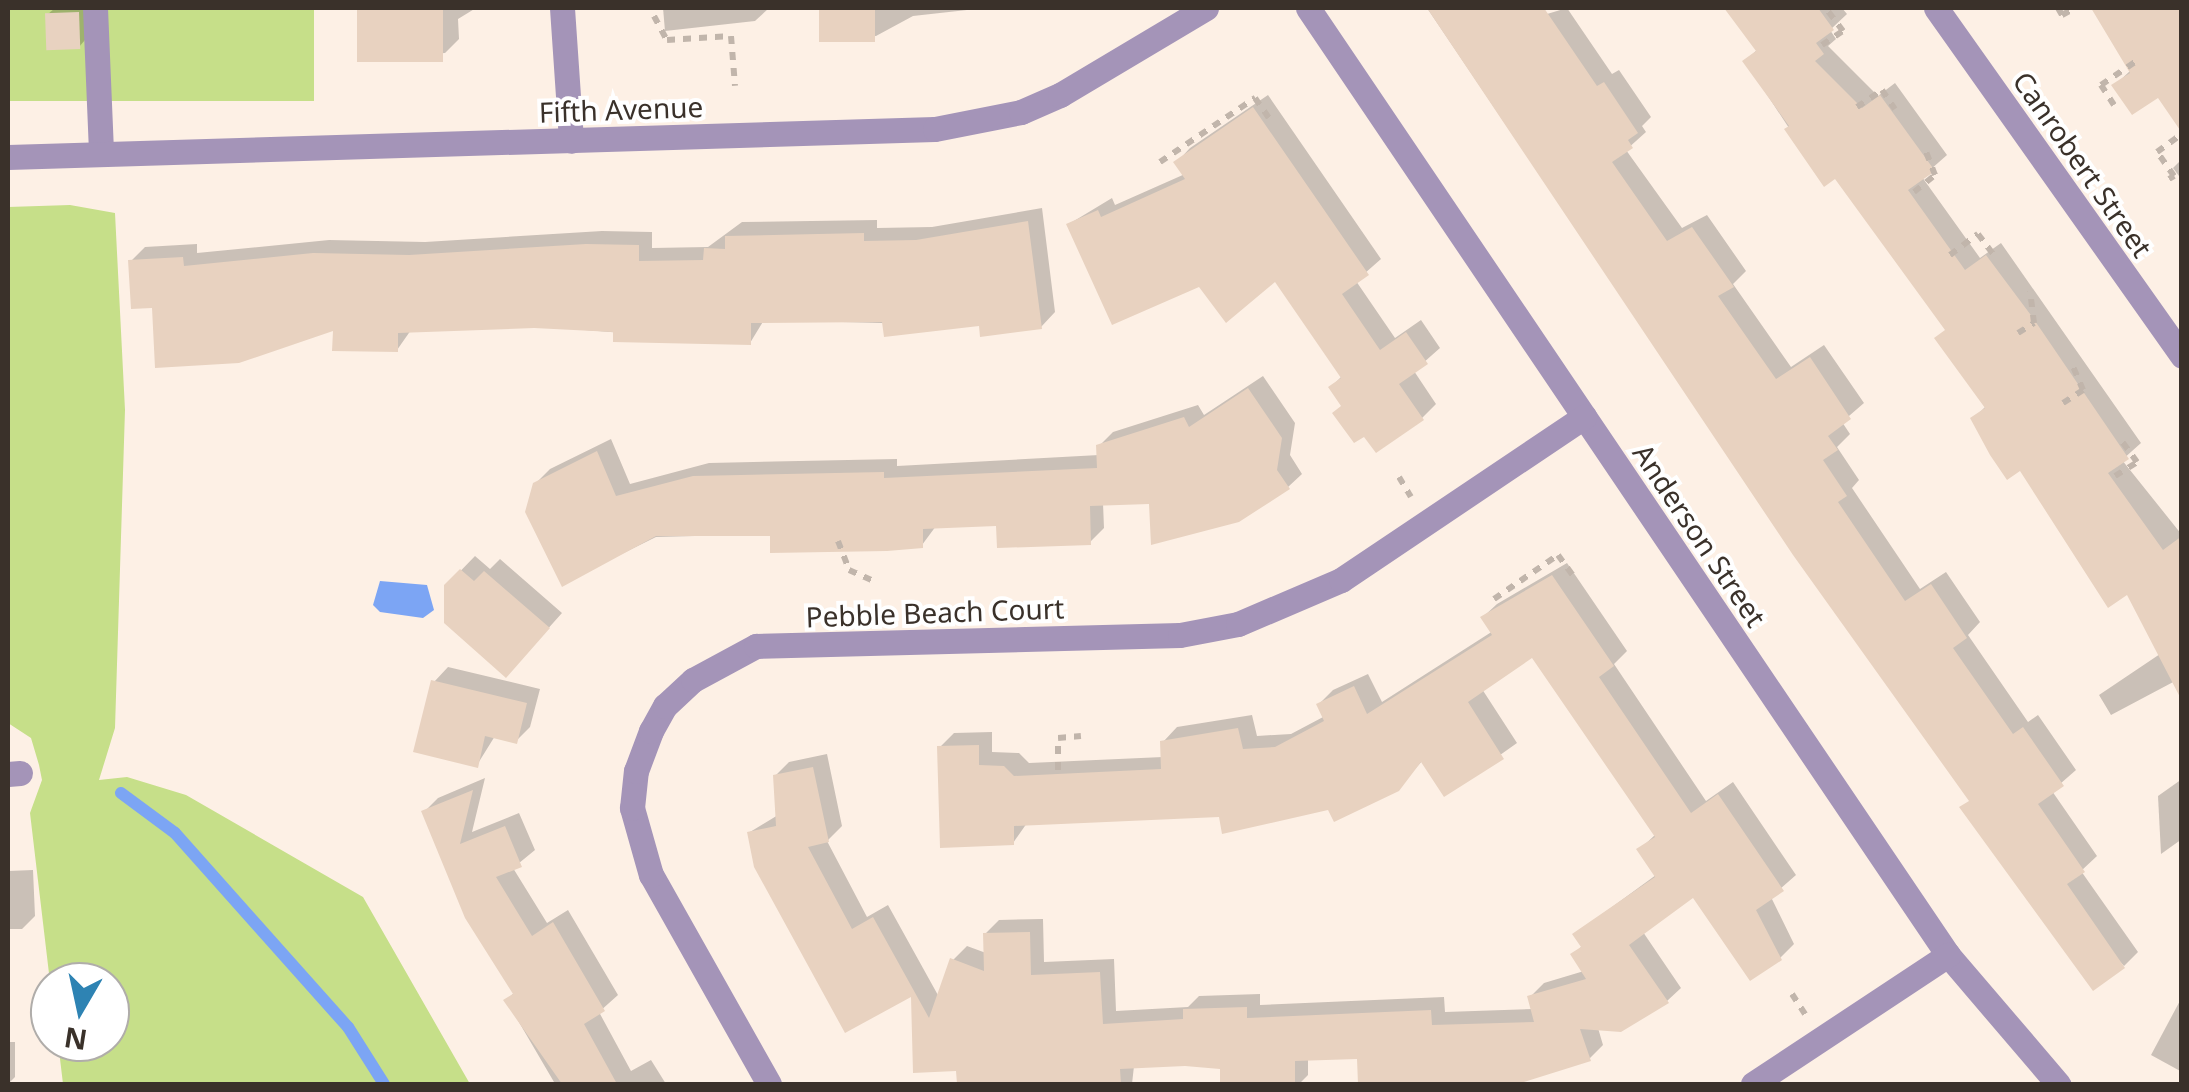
<!DOCTYPE html>
<style>
body{margin:0}
#map{position:relative;width:2189px;height:1092px;overflow:hidden;background:#fdf0e5;font-family:"Noto Sans",sans-serif}
div>[style]{position:absolute}
[style*='--x']{left:calc(var(--x)*1px);top:calc(var(--y)*1px);width:calc(var(--w)*1px);rotate:calc(var(--a)*1deg)}
.green>*{inset:0;background:#c6df89;transform-origin:0 0}
.water>*{inset:0;background:#7ca5f4}
.shadow>*{inset:0;background:#0003}
.stream>*{height:12px;margin:-6px;padding:0 6px;transform-origin:6px;border-radius:6px;background:#7ca5f4}
.building>*{inset:0;background:#e8d2c0;transform-origin:0 0}
.path>*{height:6px;margin-top:-3px;transform-origin:0;background:repeating-linear-gradient(90deg,#c1b5ab 0 8px,transparent 0 16px)}
.minor>*{height:25px;margin:-12.5px;padding:0 12.5px;transform-origin:12.5px;border-radius:12.5px;background:#a494b8}
span{translate:-50% -50%;white-space:nowrap;text-align:center;line-height:1.15;-webkit-text-stroke:8px #fff;paint-order:stroke}
.street-label{font-size:28px;color:#3a312a}
.frame{position:absolute;inset:0;border:10px solid #3a312a;pointer-events:none}
.north{position:absolute;left:30px;top:962px;width:100px;height:100px;box-sizing:border-box;background:#fff;border:2px solid #b0adaa;border-radius:50%;rotate:189deg;font-size:28px;font-weight:700;line-height:40px;text-align:center;color:#3a312a}
.north::after{content:'';display:block;margin:auto;width:35px;height:45px;background:#2e83b3;clip-path:polygon(50% 0,100% 100%,50% 72%,0 100%)}
</style>
<div id="map">
<div class="green">
<i style="left:8px;top:8px;width:306px;height:93px"></i>
<i style="clip-path:polygon(70px 205px,115px 213px,125px 410px,115px 728px,99px 780px,127px 777px,186px 795px,363px 897px,470px 1084px,63px 1084px,58px 1042px,110px 1042px,110px 982px,50px 982px,30px 813px,42px 780px,39px 765px,31px 738px,8px 723px,8px 207px)"></i>
</div>
<div class="water">
<i style="clip-path:polygon(380px 581px,427px 585px,434px 610px,423px 618px,380px 612px,373px 605px)"></i>
</div>
<div class="shadow">
<i style="clip-path:polygon(55px 8px,85px 8px,85px 40px,79px 47px,48px 14px)"></i>
<i style="clip-path:polygon(360px 8px,476px 8px,458px 19px,459px 39px,445px 53px,364px 59px)"></i>
<i style="clip-path:polygon(663px 8px,769px 8px,755px 21px,665px 31px)"></i>
<i style="clip-path:polygon(821px 8px,985px 8px,913px 16px,876px 36px,823px 40px)"></i>
<i style="clip-path:polygon(1427px 8px,1530px 8px,1537px 17px,1567px 8px,1612px 74px,1619px 70px,1651px 117px,1642px 126px,1646px 132px,1626px 150px,1682px 228px,1707px 215px,1746px 271px,1733px 284px,1791px 367px,1824px 345px,1864px 403px,1842px 422px,1850px 434px,1837px 447px,1859px 480px,1852px 488px,1920px 589px,1946px 572px,1980px 622px,1968px 635px,2028px 722px,2038px 715px,2076px 770px,2052px 791px,2097px 856px,2081px 871px,2138px 952px,2124px 966px,1971px 799px,1795px 553px)"></i>
<i style="clip-path:polygon(1728px 8px,1842px 8px,1847px 14px,1830px 30px,1836px 39px,1828px 46px,1878px 96px,1895px 83px,1947px 155px,1922px 177px,1980px 258px,2001px 243px,2141px 443px,2122px 460px,2182px 535px,2182px 693px,2177px 680px,2111px 715px,2099px 695px,2160px 654px,2128px 591px,1974px 418px,1986px 406px,1947px 328px,1835px 176px,1825px 183px,1745px 61px,1758px 49px)"></i>
<i style="clip-path:polygon(2093px 8px,2182px 8px,2182px 129px,2159px 94px,2114px 86px,2131px 70px)"></i>
<i style="clip-path:polygon(1268px 95px,1381px 259px,1356px 281px,1395px 338px,1421px 320px,1440px 348px,1414px 371px,1436px 404px,1422px 418px,1344px 405px,1331px 387px,1342px 376px,1276px 278px,1200px 284px,1069px 224px,1112px 198px,1115px 205px,1185px 174px,1177px 162px,1190px 148px)"></i>
<i style="clip-path:polygon(2182px 159px,2182px 180px,2173px 168px)"></i>
<i style="clip-path:polygon(1042px 208px,1055px 312px,1041px 327px,764px 320px,750px 343px,534px 326px,411px 330px,397px 350px,336px 327px,154px 305px,131px 261px,145px 247px,197px 244px,197px 253px,329px 240px,425px 242px,602px 231px,652px 232px,652px 248px,708px 247px,742px 222px,877px 220px,877px 228px,932px 227px)"></i>
<i style="clip-path:polygon(1263px 376px,1295px 423px,1290px 455px,1302px 474px,1288px 487px,1103px 503px,1104px 528px,1090px 542px,998px 523px,936px 526px,922px 545px,772px 534px,656px 537px,563px 583px,535px 484px,550px 469px,611px 439px,630px 484px,709px 463px,897px 459px,897px 466px,1099px 455px,1099px 446px,1113px 432px,1198px 405px,1204px 415px)"></i>
<i style="clip-path:polygon(475px 556px,490px 569px,500px 559px,562px 613px,520px 660px,446px 586px)"></i>
<i style="clip-path:polygon(1567px 563px,1627px 651px,1614px 664px,1706px 801px,1733px 782px,1796px 875px,1771px 897px,1794px 944px,1780px 958px,1694px 895px,1643px 932px,1681px 988px,1667px 1001px,1598px 1028px,1603px 1045px,1589px 1059px,1524px 1079px,1361px 1084px,1360px 1057px,1308px 1058px,1308px 1075px,1299px 1084px,1223px 1084px,1222px 1067px,1185px 1064px,1134px 1066px,1132px 1084px,959px 1084px,959px 1068px,913px 993px,750px 832px,778px 815px,775px 776px,789px 762px,827px 754px,842px 826px,827px 841px,867px 917px,888px 905px,939px 997px,953px 960px,967px 946px,986px 953px,985px 934px,999px 920px,1043px 919px,1044px 962px,1114px 959px,1116px 1011px,1188px 1007px,1199px 996px,1260px 994px,1260px 1005px,1444px 997px,1445px 1012px,1533px 1009px,1530px 997px,1544px 983px,1584px 971px,1573px 955px,1583px 945px,1575px 934px,1656px 875px,1639px 850px,1656px 834px,1532px 654px,1482px 689px,1517px 743px,1445px 794px,1423px 760px,1397px 789px,1329px 807px,1027px 823px,1013px 843px,940px 747px,954px 733px,992px 732px,992px 752px,1019px 753px,1029px 763px,1163px 757px,1163px 742px,1177px 727px,1252px 715px,1257px 736px,1291px 734px,1325px 716px,1319px 704px,1333px 690px,1368px 674px,1382px 702px,1493px 631px,1483px 617px,1497px 604px)"></i>
<i style="clip-path:polygon(448px 667px,540px 689px,530px 727px,516px 741px,495px 736px,477px 765px,434px 682px)"></i>
<i style="clip-path:polygon(485px 778px,472px 832px,519px 813px,535px 850px,513px 868px,547px 923px,568px 910px,618px 995px,599px 1012px,631px 1071px,651px 1060px,666px 1084px,554px 1082px,506px 1000px,515px 992px,424px 812px,438px 798px)"></i>
<i style="clip-path:polygon(2182px 779px,2182px 839px,2161px 854px,2158px 796px)"></i>
<i style="clip-path:polygon(33px 870px,35px 916px,22px 929px,8px 929px,8px 937px,8px 871px)"></i>
<i style="clip-path:polygon(2182px 997px,2182px 1072px,2151px 1055px)"></i>
<i style="clip-path:polygon(8px 1042px,15px 1042px,15px 1077px,8px 1084px)"></i>
</div>
<div class="stream">
<i style="--x:121;--y:793;--w:67;--a:36.5"></i>
<i style="--x:175;--y:833;--w:260;--a:48.3"></i>
<i style="--x:348;--y:1027;--w:67;--a:57.7"></i>
</div>
<div class="building">
<i style="left:357px;top:8px;width:86px;height:54px"></i>
<i style="left:819px;top:8px;width:56px;height:34px"></i>
<i style="clip-path:polygon(1427px 8px,1544px 8px,1597px 86px,1604px 82px,1638px 133px,1628px 140px,1633px 148px,1612px 162px,1667px 241px,1692px 227px,1734px 287px,1718px 296px,1776px 379px,1810px 357px,1851px 419px,1828px 436px,1838px 450px,1823px 460px,1847px 496px,1838px 502px,1905px 601px,1931px 584px,1967px 638px,1953px 648px,2013px 734px,2023px 727px,2064px 786px,2038px 804px,2085px 872px,2067px 884px,2125px 968px,2093px 991px,1959px 807px,1969px 801px,1793px 555px)"></i>
<i style="clip-path:polygon(1724px 8px,1818px 8px,1834px 30px,1816px 43px,1824px 54px,1815px 61px,1862px 108px,1880px 95px,1935px 171px,1908px 190px,1965px 270px,1986px 255px,2033px 318px,2129px 459px,2108px 473px,2163px 550px,2182px 536px,2182px 701px,2127px 595px,2108px 608px,2020px 471px,2007px 480px,1990px 455px,1970px 418px,1985px 408px,1934px 338px,1945px 330px,1835px 179px,1824px 187px,1784px 129px,1789px 126px,1742px 61px,1756px 51px)"></i>
<i style="clip-path:polygon(2091px 8px,2182px 8px,2182px 133px,2158px 98px,2132px 115px,2111px 85px,2130px 73px)"></i>
<i style="left:79px;top:12px;width:37px;height:34px;rotate:88deg"></i>
<i style="clip-path:polygon(1253px 107px,1369px 275px,1342px 294px,1380px 350px,1406px 332px,1428px 364px,1399px 384px,1424px 420px,1376px 453px,1364px 437px,1354px 443px,1332px 413px,1341px 406px,1328px 387px,1341px 378px,1275px 282px,1226px 323px,1199px 287px,1112px 325px,1066px 224px,1098px 210px,1101px 217px,1185px 179px,1173px 162px)"></i>
<i style="clip-path:polygon(1028px 221px,1042px 329px,980px 337px,979px 326px,884px 337px,882px 322px,751px 323px,751px 345px,613px 342px,613px 332px,534px 328px,398px 333px,398px 352px,332px 351px,333px 331px,239px 363px,155px 368px,152px 308px,131px 309px,128px 260px,183px 257px,184px 266px,313px 253px,409px 255px,586px 244px,639px 245px,639px 261px,703px 260px,704px 248px,725px 249px,725px 236px,864px 233px,864px 241px,916px 240px)"></i>
<i style="clip-path:polygon(1248px 388px,1282px 438px,1277px 470px,1290px 489px,1239px 522px,1151px 545px,1149px 504px,1090px 506px,1091px 545px,997px 548px,996px 526px,923px 529px,923px 548px,887px 551px,770px 553px,770px 536px,656px 536px,562px 587px,525px 512px,533px 483px,597px 451px,616px 496px,693px 476px,884px 472px,884px 478px,1097px 468px,1096px 445px,1184px 417px,1189px 427px)"></i>
<i style="clip-path:polygon(460px 569px,474px 581px,484px 571px,550px 628px,506px 678px,444px 623px,444px 585px)"></i>
<i style="clip-path:polygon(1552px 575px,1614px 666px,1599px 677px,1691px 813px,1718px 794px,1784px 891px,1756px 910px,1782px 960px,1750px 981px,1693px 898px,1629px 945px,1669px 1003px,1621px 1032px,1580px 1029px,1591px 1061px,1524px 1082px,1450px 1084px,1358px 1084px,1357px 1059px,1295px 1061px,1295px 1084px,1220px 1084px,1220px 1069px,1185px 1066px,1120px 1069px,1121px 1084px,957px 1084px,956px 1071px,913px 1073px,911px 997px,845px 1033px,754px 867px,747px 832px,776px 826px,773px 775px,813px 767px,829px 842px,808px 847px,852px 929px,873px 917px,929px 1018px,950px 958px,984px 971px,983px 933px,1030px 932px,1031px 975px,1100px 972px,1103px 1024px,1183px 1019px,1183px 1009px,1247px 1007px,1247px 1018px,1431px 1010px,1432px 1025px,1534px 1022px,1527px 996px,1586px 979px,1570px 954px,1581px 947px,1572px 934px,1655px 877px,1636px 849px,1655px 837px,1532px 658px,1468px 702px,1504px 759px,1444px 797px,1421px 762px,1399px 791px,1334px 822px,1328px 810px,1222px 834px,1219px 817px,1014px 826px,1014px 845px,940px 848px,937px 746px,979px 745px,979px 765px,1004px 766px,1014px 776px,1161px 769px,1160px 741px,1238px 728px,1243px 749px,1275px 747px,1324px 721px,1316px 704px,1354px 686px,1367px 714px,1492px 635px,1480px 617px)"></i>
<i style="clip-path:polygon(431px 680px,527px 703px,517px 744px,485px 736px,478px 768px,413px 752px)"></i>
<i style="clip-path:polygon(473px 790px,460px 844px,505px 826px,522px 867px,496px 877px,532px 936px,553px 922px,605px 1011px,584px 1024px,617px 1084px,562px 1084px,503px 1000px,513px 994px,465px 918px,421px 811px)"></i>
</div>
<div class="path">
<i style="--x:2058;--y:8;--w:8;--a:60"></i>
<i style="--x:2062;--y:15;--w:15;--a:-28"></i>
<i style="--x:654;--y:16;--w:27;--a:62"></i>
<i style="--x:667;--y:40;--w:64;--a:-3.6"></i>
<i style="--x:731;--y:36;--w:50;--a:85.4"></i>
<i style="--x:1822;--y:45;--w:25;--a:-34"></i>
<i style="--x:1843;--y:31;--w:26;--a:-127"></i>
<i style="--x:2114;--y:105;--w:24;--a:-123"></i>
<i style="--x:2101;--y:85;--w:41;--a:-34.1"></i>
<i style="--x:1857;--y:107;--w:30;--a:-34"></i>
<i style="--x:1882;--y:90;--w:23;--a:56"></i>
<i style="--x:1160;--y:162;--w:115;--a:-34"></i>
<i style="--x:1255;--y:98;--w:24;--a:55"></i>
<i style="--x:2169;--y:179;--w:6;--a:-31"></i>
<i style="--x:2174;--y:176;--w:29;--a:-125"></i>
<i style="--x:2157;--y:152;--w:31;--a:-36"></i>
<i style="--x:1914;--y:192;--w:27;--a:-39"></i>
<i style="--x:1935;--y:175;--w:28;--a:-111"></i>
<i style="--x:1950;--y:255;--w:35;--a:-37"></i>
<i style="--x:1978;--y:234;--w:26;--a:53"></i>
<i style="--x:2018;--y:333;--w:19;--a:-32"></i>
<i style="--x:2034;--y:323;--w:32;--a:-97"></i>
<i style="--x:2063;--y:403;--w:24;--a:-33"></i>
<i style="--x:2083;--y:390;--w:26;--a:-113"></i>
<i style="--x:2115;--y:476;--w:26;--a:-32"></i>
<i style="--x:2137;--y:462;--w:26;--a:-126"></i>
<i style="--x:1399;--y:477;--w:23;--a:59"></i>
<i style="--x:838;--y:541;--w:31;--a:69"></i>
<i style="--x:849;--y:570;--w:27;--a:24"></i>
<i style="--x:1494;--y:599;--w:78;--a:-34.5"></i>
<i style="--x:1558;--y:555;--w:26;--a:54"></i>
<i style="--x:1058;--y:770;--w:32;--a:-90"></i>
<i style="--x:1058;--y:738;--w:23;--a:-5"></i>
<i style="--x:1792;--y:994;--w:24;--a:57"></i>
</div>
<div class="minor">
<i style="--x:95;--y:8;--w:145;--a:87.6"></i>
<i style="--x:562;--y:8;--w:133;--a:86.1"></i>
<i style="--x:1308;--y:8;--w:1143;--a:55.95"></i>
<i style="--x:1948;--y:955;--w:170;--a:49.5"></i>
<i style="--x:1936;--y:8;--w:426;--a:54.7"></i>
<i style="--x:8;--y:157;--w:927;--a:-1.73"></i>
<i style="--x:935;--y:129;--w:88;--a:-11.2"></i>
<i style="--x:1021;--y:112;--w:43;--a:-23.6"></i>
<i style="--x:1060;--y:95;--w:170;--a:-30.8"></i>
<i style="--x:8;--y:774;--w:12;--a:-5"></i>
<i style="--x:769;--y:1084;--w:240;--a:-119.4"></i>
<i style="--x:651;--y:875;--w:70;--a:-105.8"></i>
<i style="--x:632;--y:808;--w:37;--a:-84"></i>
<i style="--x:636;--y:771;--w:43;--a:-69.4"></i>
<i style="--x:651;--y:731;--w:29;--a:-61"></i>
<i style="--x:665;--y:706;--w:38;--a:-43"></i>
<i style="--x:693;--y:680;--w:72;--a:-28.4"></i>
<i style="--x:756;--y:646;--w:424;--a:-1.5"></i>
<i style="--x:1180;--y:635;--w:59;--a:-10.7"></i>
<i style="--x:1238;--y:624;--w:112;--a:-23.1"></i>
<i style="--x:1341;--y:580;--w:293;--a:-33.9"></i>
<i style="--x:1753;--y:1084;--w:234;--a:-33.5"></i>
</div>
<div class="street-label">
<span style="left:621px;top:109px;rotate:-2deg">Fifth Avenue</span>
<span style="left:2083px;top:164px;rotate:55deg">Canrobert Street</span>
<span style="left:1700px;top:535px;rotate:56deg">Anderson Street</span>
<span style="left:935px;top:612px;rotate:-2deg">Pebble Beach Court</span>
</div>
<div class="frame"></div>
<div class="north">N</div>
</div>
